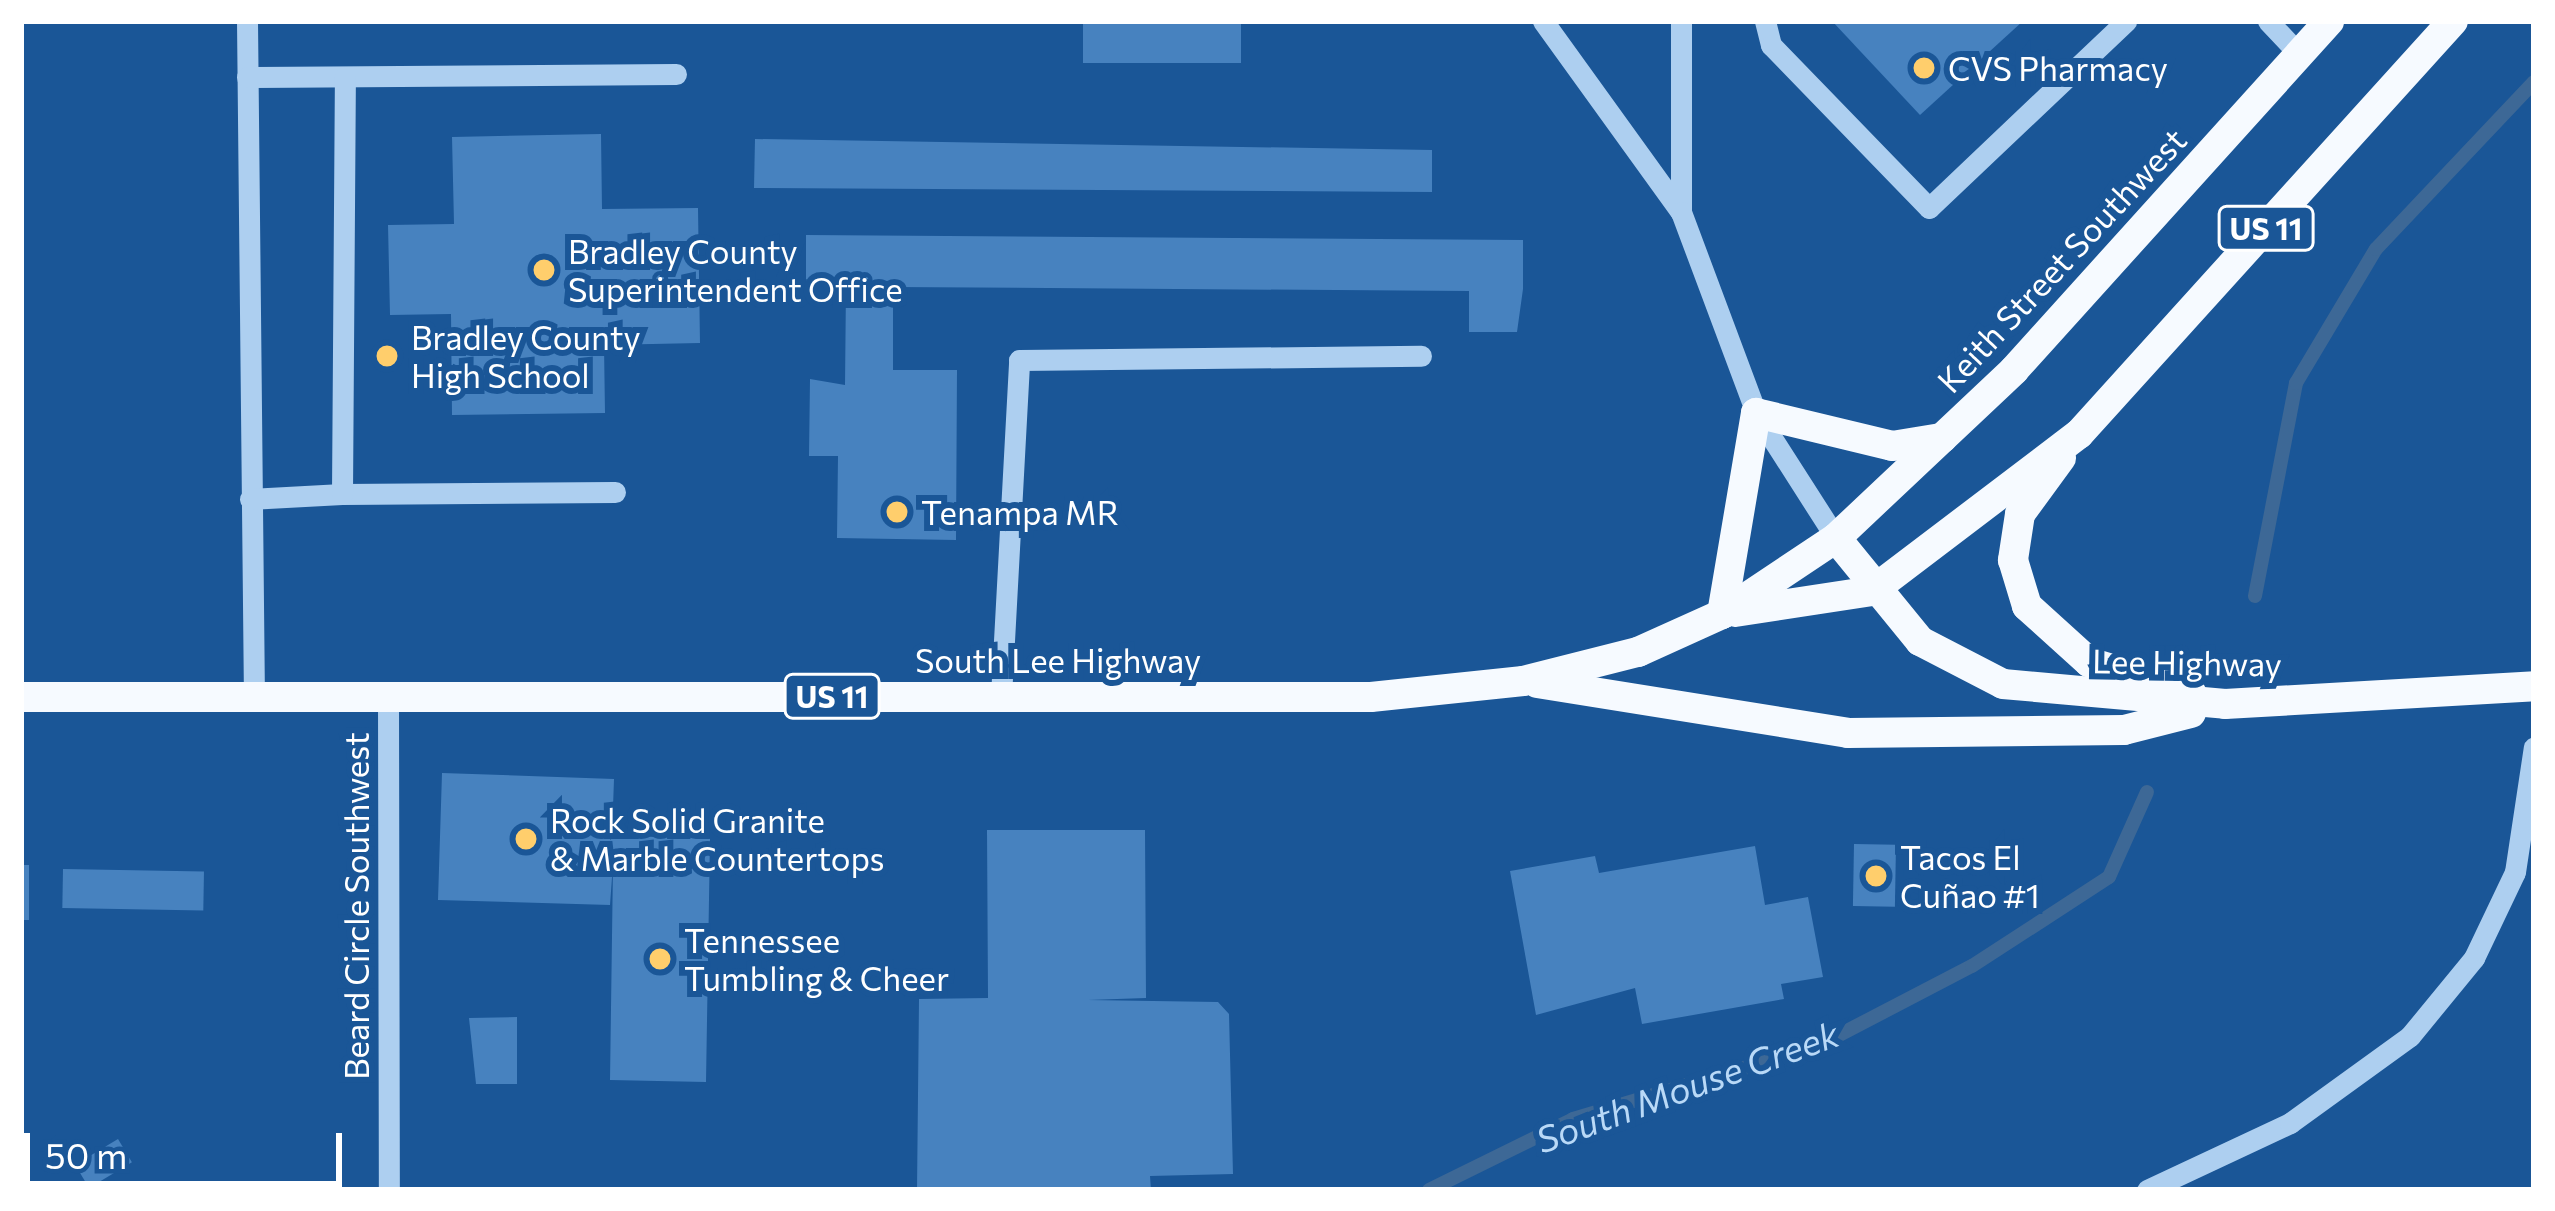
<!DOCTYPE html>
<meta charset="utf-8">
<style>
body{margin:0}
#map{position:relative;width:2555px;height:1211px;overflow:hidden;background:#1a5697;font-family:Commissioner,sans-serif}
div>[style]{position:absolute}
[style*='--x']{left:calc(var(--x)*1px);top:calc(var(--y)*1px);width:calc(var(--w)*1px);rotate:calc(var(--a)*1deg)}
.stream>*{height:14px;margin:-7px;padding:0 7px;transform-origin:7px;border-radius:7px;background:#3d6896}
.building>*{inset:0;background:#4782bf;transform-origin:0 0}
.minor>*{height:21px;margin:-10.5px;padding:0 10.5px;transform-origin:10.5px;border-radius:10.5px;background:#adcff0}
.major>*{height:30px;margin:-15px;padding:0 15px;transform-origin:15px;border-radius:15px;background:#f6faff}
.dots>*{width:33px;height:33px;translate:-50% -50%;box-sizing:border-box;border:6px solid #1a5697;border-radius:50%}
span{translate:-50% -50%;white-space:nowrap;text-align:center;line-height:1.15;-webkit-text-stroke:12px #1a5697;paint-order:stroke}
.shield-label span{padding:3px 9px;background:#1a5697;border:3px solid;border-radius:9px;-webkit-text-stroke-width:0}
.shield-label{font-size:30px;color:#fff;font-weight:700}
.poi-label{font-size:33px;color:#fff}
.left{translate:0 -50%;text-align:left}
.street-label{font-size:33px;color:#fff}
.water-label{font-size:36px;color:#b9d9f7;font-style:italic}
.frame{position:absolute;inset:0;border:24px solid #fff;pointer-events:none}
.scale{position:absolute;left:24px;top:1133px;width:318px;height:54px;box-sizing:border-box;border:6px solid #fff;border-top:0;padding-left:15px;font-size:36px;line-height:42px;white-space:nowrap;color:#fff;-webkit-text-stroke:9px #1a5697;paint-order:stroke}
</style>
<div id="map">
<div class="stream">
<i style="--x:2255;--y:596;--w:217;--a:-79.1"></i>
<i style="--x:2296;--y:383;--w:156;--a:-59.2"></i>
<i style="--x:2376;--y:249;--w:230;--a:-46.6"></i>
<i style="--x:1429;--y:1190;--w:161;--a:-26.2"></i>
<i style="--x:1573;--y:1119;--w:256;--a:-16.6"></i>
<i style="--x:1818;--y:1046;--w:174;--a:-27.5"></i>
<i style="--x:1972;--y:966;--w:163;--a:-33"></i>
<i style="--x:2109;--y:877;--w:93;--a:-65.9"></i>
</div>
<div class="building">
<i style="left:1083px;top:21px;width:158px;height:42px"></i>
<i style="clip-path:polygon(1832px 21px,2023px 21px,1920px 115px)"></i>
<i style="clip-path:polygon(601px 134px,602px 209px,698px 208px,700px 343px,604px 345px,605px 413px,452px 415px,451px 314px,390px 315px,388px 225px,454px 224px,452px 137px)"></i>
<i style="clip-path:polygon(755px 139px,1432px 150px,1432px 192px,754px 188px)"></i>
<i style="clip-path:polygon(806px 235px,1523px 240px,1523px 289px,1517px 332px,1469px 332px,1469px 291px,893px 287px,893px 370px,957px 370px,956px 540px,837px 538px,838px 456px,809px 456px,810px 379px,845px 385px,846px 285px,806px 285px)"></i>
<i style="clip-path:polygon(442px 773px,614px 779px,612px 836px,710px 838px,706px 1082px,610px 1080px,613px 864px,610px 905px,438px 900px)"></i>
<i style="clip-path:polygon(987px 830px,1145px 830px,1146px 998px,1088px 1000px,1218px 1002px,1229px 1014px,1233px 1174px,1150px 1176px,1151px 1190px,917px 1190px,919px 999px,988px 998px)"></i>
<i style="left:1854px;top:844px;width:42px;height:62px;rotate:1deg"></i>
<i style="clip-path:polygon(1755px 846px,1765px 905px,1808px 897px,1823px 977px,1781px 984px,1784px 999px,1642px 1024px,1635px 988px,1536px 1015px,1510px 871px,1595px 856px,1599px 873px)"></i>
<i style="left:21px;top:865px;width:8px;height:55px"></i>
<i style="left:63px;top:869px;width:141px;height:39px;rotate:1deg"></i>
<i style="clip-path:polygon(517px 1017px,517px 1084px,476px 1084px,469px 1018px)"></i>
<i style="left:118px;top:1139px;width:27px;height:50px;rotate:59deg"></i>
</div>
<div class="minor">
<i style="--x:247;--y:21;--w:675;--a:89.41"></i>
<i style="--x:1543;--y:21;--w:236;--a:54.2"></i>
<i style="--x:1681;--y:21;--w:191;--a:90"></i>
<i style="--x:1681;--y:212;--w:215;--a:69.5"></i>
<i style="--x:1756;--y:413;--w:148;--a:57.4"></i>
<i style="--x:1765;--y:21;--w:25;--a:76"></i>
<i style="--x:1771;--y:45;--w:227;--a:45.9"></i>
<i style="--x:1929;--y:208;--w:272;--a:-43.5"></i>
<i style="--x:2268;--y:21;--w:45;--a:46.8"></i>
<i style="--x:247;--y:77;--w:429;--a:-0.4"></i>
<i style="--x:342;--y:494;--w:273;--a:-0.4"></i>
<i style="--x:250;--y:499;--w:92;--a:-3.1"></i>
<i style="--x:342;--y:494;--w:417;--a:-89.6"></i>
<i style="--x:388;--y:695;--w:495;--a:89.9"></i>
<i style="--x:1001;--y:696;--w:336;--a:-86.9"></i>
<i style="--x:1019;--y:360;--w:402;--a:-0.6"></i>
<i style="--x:2147;--y:1190;--w:158;--a:-25.1"></i>
<i style="--x:2290;--y:1123;--w:148;--a:-35.9"></i>
<i style="--x:2410;--y:1036;--w:101;--a:-50.6"></i>
<i style="--x:2474;--y:958;--w:95;--a:-64.5"></i>
<i style="--x:2515;--y:872;--w:126;--a:-81.4"></i>
</div>
<div class="major">
<i style="--x:2061;--y:458;--w:69;--a:126.2"></i>
<i style="--x:2020;--y:514;--w:47;--a:98.7"></i>
<i style="--x:2013;--y:560;--w:48;--a:73.1"></i>
<i style="--x:2027;--y:606;--w:84;--a:42.1"></i>
<i style="--x:2089;--y:662;--w:107;--a:16.9"></i>
<i style="--x:1836;--y:538;--w:133;--a:50.8"></i>
<i style="--x:1920;--y:641;--w:93;--a:27.4"></i>
<i style="--x:2003;--y:684;--w:223;--a:5.1"></i>
<i style="--x:2225;--y:704;--w:310;--a:-3.3"></i>
<i style="--x:1872;--y:591;--w:260;--a:-37.2"></i>
<i style="--x:2079;--y:434;--w:557;--a:-47.84"></i>
<i style="--x:1735;--y:612;--w:139;--a:-8.7"></i>
<i style="--x:1722;--y:614;--w:204;--a:-80.4"></i>
<i style="--x:1756;--y:413;--w:140;--a:13.6"></i>
<i style="--x:1892;--y:446;--w:51;--a:-9.1"></i>
<i style="--x:1537;--y:683;--w:315;--a:9.1"></i>
<i style="--x:1848;--y:733;--w:276;--a:-0.6"></i>
<i style="--x:2124;--y:730;--w:69;--a:-14.2"></i>
<i style="--x:21;--y:697;--w:1350;--a:0"></i>
<i style="--x:1371;--y:697;--w:153;--a:-6"></i>
<i style="--x:1523;--y:681;--w:119;--a:-14.2"></i>
<i style="--x:1638;--y:652;--w:92;--a:-24.3"></i>
<i style="--x:1722;--y:614;--w:137;--a:-33.7"></i>
<i style="--x:1836;--y:538;--w:245;--a:-43.3"></i>
<i style="--x:2014;--y:370;--w:470;--a:-47.9"></i>
</div>
<div class="dots">
<i style="left:1924px;top:68px;background:#ffce6c"></i>
<i style="left:544px;top:270px;background:#ffce6c"></i>
<i style="left:387px;top:356px;background:#ffce6c"></i>
<i style="left:897px;top:512px;background:#ffce6c"></i>
<i style="left:526px;top:839px;background:#ffce6c"></i>
<i style="left:1876px;top:876px;background:#ffce6c"></i>
<i style="left:660px;top:959px;background:#ffce6c"></i>
</div>
<div class="shield-label">
<span style="left:2266px;top:228px">US 11</span>
<span style="left:832px;top:696px">US 11</span>
</div>
<div class="poi-label">
<span class="left" style="left:1948px;top:68px">CVS Pharmacy</span>
<span class="left" style="left:568px;top:270px">Bradley County<br>Superintendent Office</span>
<span class="left" style="left:411px;top:356px">Bradley County<br>High School</span>
<span class="left" style="left:921px;top:512px">Tenampa MR</span>
<span class="left" style="left:550px;top:839px">Rock Solid Granite<br>&amp; Marble Countertops</span>
<span class="left" style="left:1900px;top:876px">Tacos El<br>Cuñao #1</span>
<span class="left" style="left:684px;top:959px">Tennessee<br>Tumbling &amp; Cheer</span>
</div>
<div class="street-label">
<span style="left:2061px;top:260px;rotate:-47deg">Keith Street Southwest</span>
<span style="left:1058px;top:660px">South Lee Highway</span>
<span style="left:2187px;top:662px;rotate:1deg">Lee Highway</span>
<span style="left:356px;top:906px;rotate:-90deg">Beard Circle Southwest</span>
</div>
<div class="water-label">
<span style="left:1687px;top:1086px;rotate:-20deg">South Mouse Creek</span>
</div>
<div class="frame"></div>
<div class="scale">50 m</div>
</div>
